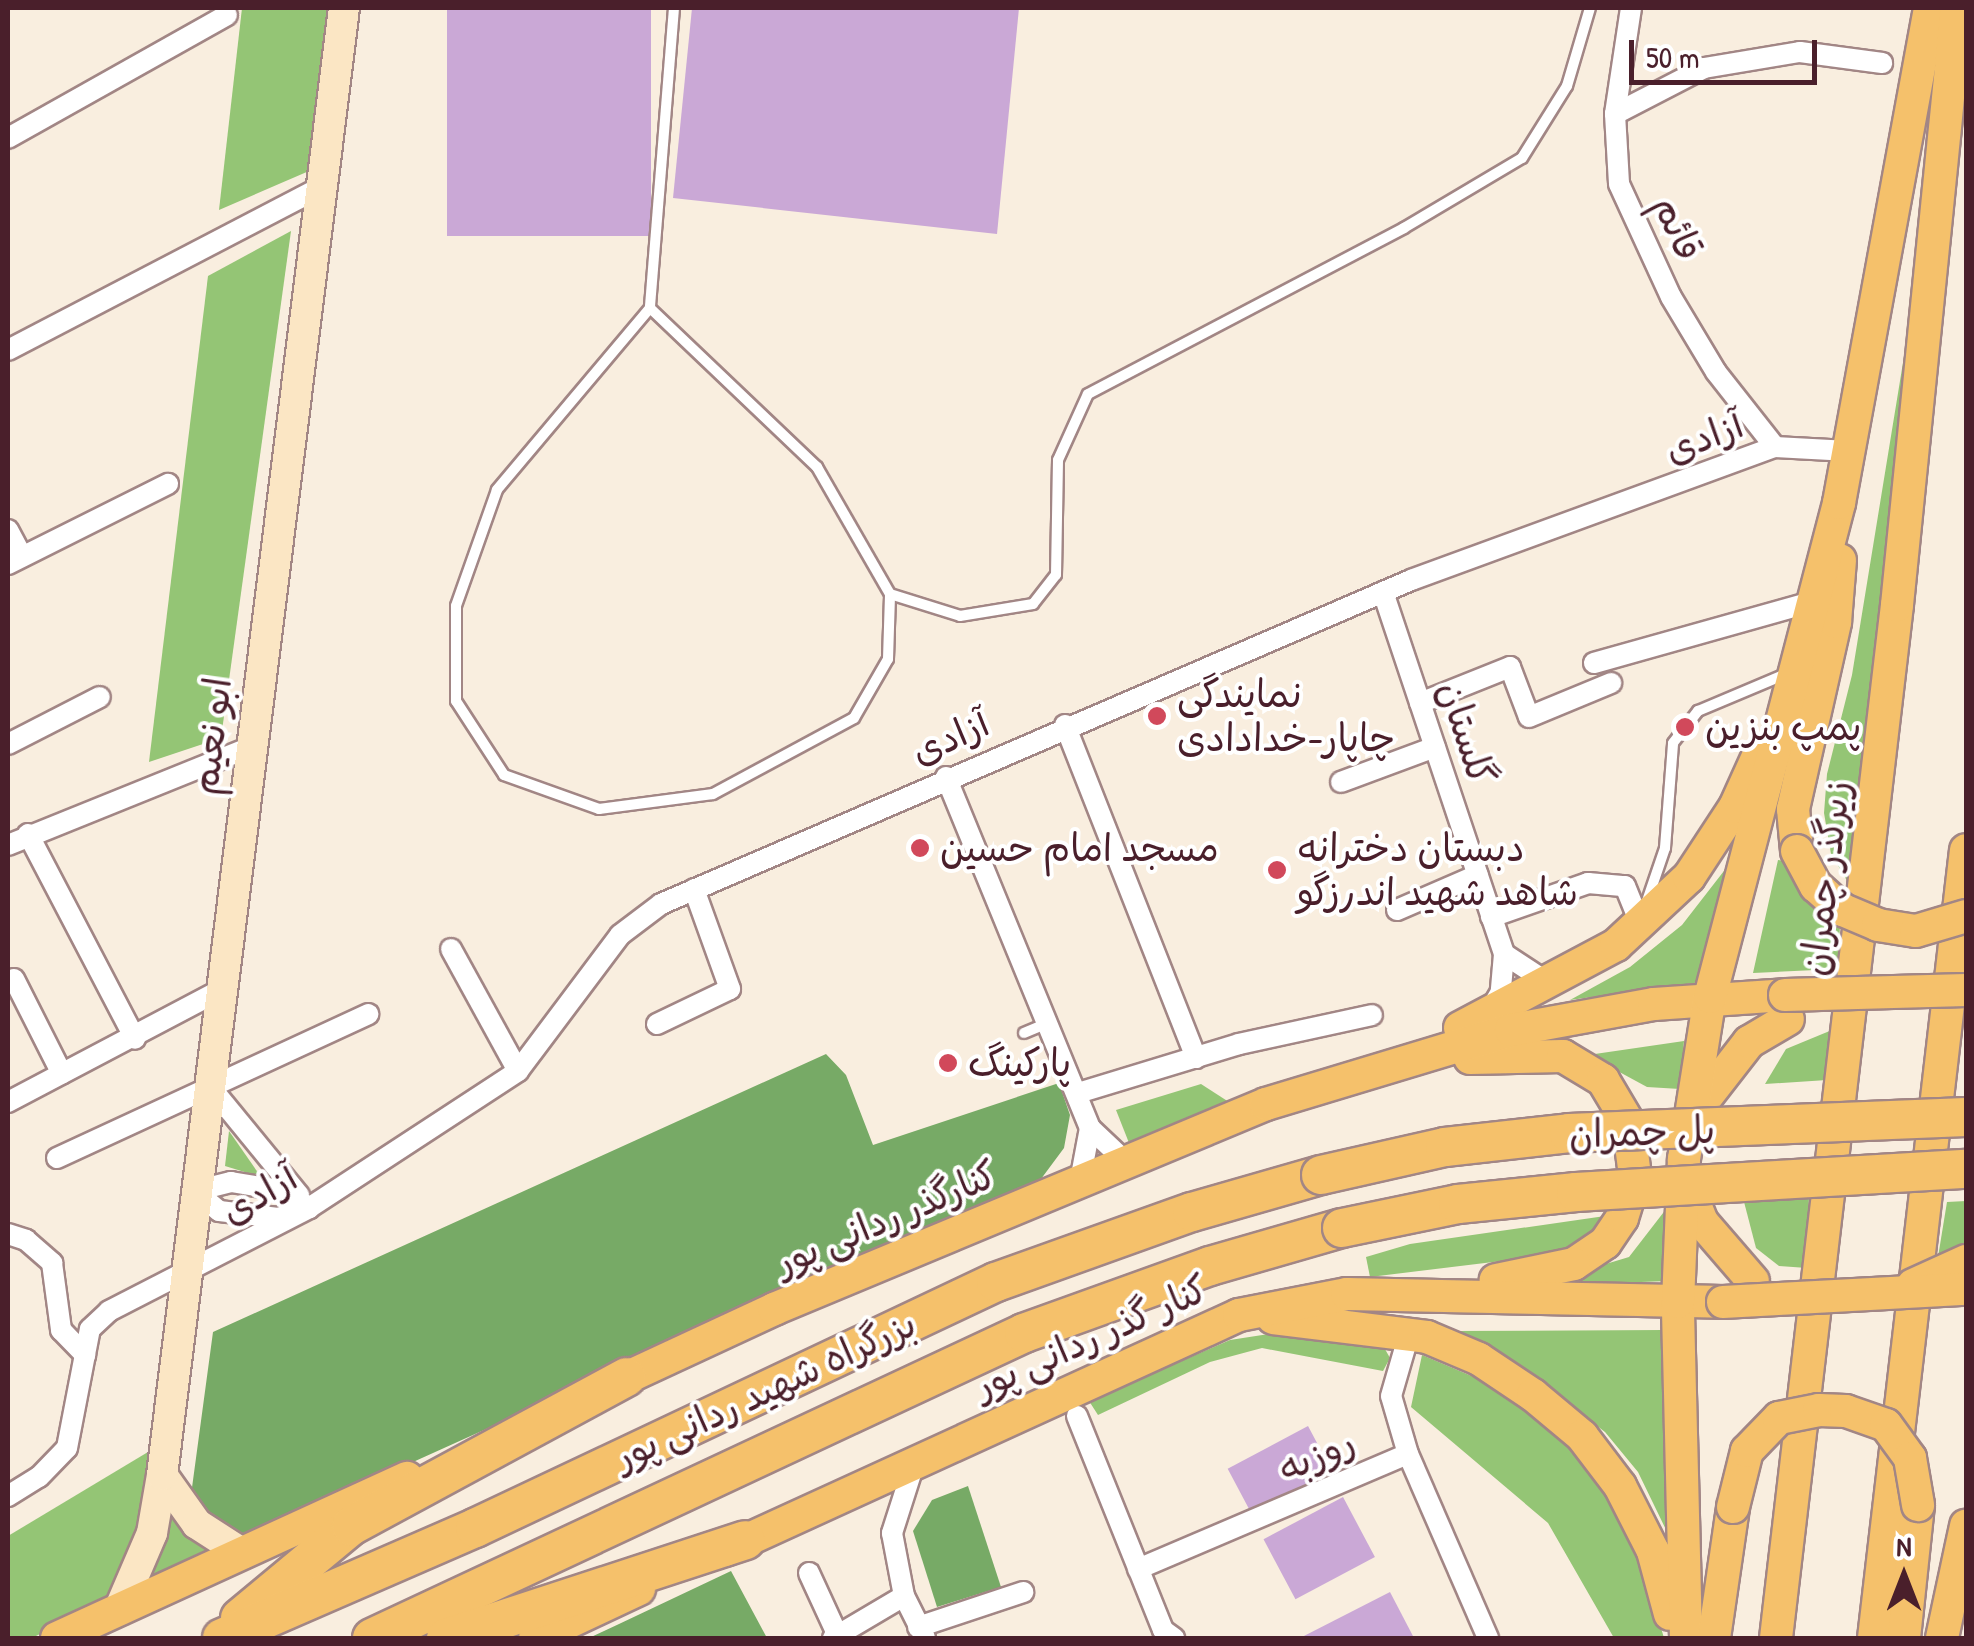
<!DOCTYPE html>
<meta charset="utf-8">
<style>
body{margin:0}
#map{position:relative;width:1974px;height:1646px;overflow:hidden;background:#f9eedf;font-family:"Patrick Hand","Playpen Sans Arabic",sans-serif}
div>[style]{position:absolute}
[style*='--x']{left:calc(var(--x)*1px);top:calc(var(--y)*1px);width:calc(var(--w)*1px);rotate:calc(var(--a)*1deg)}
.green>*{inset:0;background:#94c575}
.forest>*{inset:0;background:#7a6}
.building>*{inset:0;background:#caa8d6;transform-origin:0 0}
.roads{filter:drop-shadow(2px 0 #a28685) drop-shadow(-2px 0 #a28685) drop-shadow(0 2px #a28685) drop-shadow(0 -2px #a28685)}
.lane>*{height:10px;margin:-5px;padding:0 5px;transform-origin:5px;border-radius:5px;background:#fff}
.street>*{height:20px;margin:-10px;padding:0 10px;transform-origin:10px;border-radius:10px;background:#fff}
.secondary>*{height:30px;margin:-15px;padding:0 15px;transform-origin:15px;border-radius:15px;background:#fbe6c4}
.primary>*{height:32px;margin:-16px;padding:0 16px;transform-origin:16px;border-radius:16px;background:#f5c16b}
.highway>*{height:38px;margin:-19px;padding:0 19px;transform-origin:19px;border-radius:19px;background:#f5c16b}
.bridges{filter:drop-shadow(2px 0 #a28685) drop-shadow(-2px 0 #a28685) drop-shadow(0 2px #a28685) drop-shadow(0 -2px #a28685)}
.primary-bridge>*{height:32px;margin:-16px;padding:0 16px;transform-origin:16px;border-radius:16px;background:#f5c16b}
.highway-bridge>*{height:38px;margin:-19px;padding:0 19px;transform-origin:19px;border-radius:19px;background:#f5c16b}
.dots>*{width:28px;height:28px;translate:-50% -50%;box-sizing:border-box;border:5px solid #fff;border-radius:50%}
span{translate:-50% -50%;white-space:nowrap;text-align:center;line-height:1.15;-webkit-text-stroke:8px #fff;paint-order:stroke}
.street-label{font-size:38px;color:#4a1f2b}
.poi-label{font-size:38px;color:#4a1f2b}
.left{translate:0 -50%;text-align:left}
.frame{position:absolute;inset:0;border:10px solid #4a1f2b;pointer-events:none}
.north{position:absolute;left:1854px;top:1526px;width:100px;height:100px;-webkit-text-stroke:8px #fff;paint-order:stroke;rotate:0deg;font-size:28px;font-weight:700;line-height:40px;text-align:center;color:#4a1f2b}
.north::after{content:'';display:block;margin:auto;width:35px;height:45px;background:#4a1f2b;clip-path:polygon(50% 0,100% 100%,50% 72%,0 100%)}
.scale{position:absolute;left:1629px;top:40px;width:188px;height:45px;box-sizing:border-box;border:5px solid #4a1f2b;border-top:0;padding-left:12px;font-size:30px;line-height:35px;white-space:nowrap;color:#4a1f2b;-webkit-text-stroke:8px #fff;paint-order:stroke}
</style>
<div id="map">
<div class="green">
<i style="clip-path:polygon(242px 8px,331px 8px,309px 171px,219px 210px)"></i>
<i style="clip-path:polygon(291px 231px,221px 738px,149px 762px,208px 276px)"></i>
<i style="clip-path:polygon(1923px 240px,1874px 656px,1852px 889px,1831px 854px,1824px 813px,1827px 774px,1852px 675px)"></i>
<i style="clip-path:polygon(1734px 858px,1701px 982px,1570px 1000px,1630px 967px,1682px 925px)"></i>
<i style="clip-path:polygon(1778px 860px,1792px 862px,1814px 907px,1840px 927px,1837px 969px,1753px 973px)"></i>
<i style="clip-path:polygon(1832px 1030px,1827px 1080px,1765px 1084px,1786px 1049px)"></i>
<i style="clip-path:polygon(1684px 1041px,1680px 1089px,1647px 1087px,1588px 1055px)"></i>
<i style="clip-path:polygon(1201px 1084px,1232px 1104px,1131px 1148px,1116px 1110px)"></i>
<i style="clip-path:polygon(229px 1131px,261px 1177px,225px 1166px)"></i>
<i style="clip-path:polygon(1809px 1196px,1807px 1268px,1779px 1266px,1756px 1248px,1743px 1198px)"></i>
<i style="clip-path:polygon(1966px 1201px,1966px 1246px,1938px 1257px,1947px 1202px)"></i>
<i style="clip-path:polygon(1670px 1204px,1668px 1281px,1533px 1286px,1629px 1257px)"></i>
<i style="clip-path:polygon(1612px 1215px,1566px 1253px,1370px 1277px,1366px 1257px,1410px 1244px)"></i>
<i style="clip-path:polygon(1665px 1330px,1670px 1538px,1638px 1472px,1605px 1432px,1510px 1359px,1455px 1331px)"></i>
<i style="clip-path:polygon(1276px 1333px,1381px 1342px,1390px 1358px,1383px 1371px,1262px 1348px,1210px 1362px,1098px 1415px,1089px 1401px,1230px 1340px)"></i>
<i style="clip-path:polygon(1422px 1355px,1488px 1383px,1553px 1431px,1610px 1495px,1640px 1557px,1664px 1638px,1614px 1638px,1548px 1523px,1411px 1407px)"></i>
<i style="clip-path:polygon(148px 1452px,142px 1514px,106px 1601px,32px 1638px,8px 1638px,8px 1536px)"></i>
<i style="clip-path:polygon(168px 1493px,179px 1523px,213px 1557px,140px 1589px,166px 1535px)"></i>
</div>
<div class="forest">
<i style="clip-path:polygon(826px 1054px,846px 1075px,873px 1145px,1059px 1083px,1070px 1115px,1064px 1148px,1041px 1179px,289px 1518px,244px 1536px,215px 1524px,191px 1495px,213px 1332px)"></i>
<i style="clip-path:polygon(968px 1486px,1001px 1587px,937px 1607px,913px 1531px,932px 1500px)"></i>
<i style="clip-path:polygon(731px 1571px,767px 1638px,589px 1638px,619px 1624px)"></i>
</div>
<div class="building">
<i style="left:447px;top:8px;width:204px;height:228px"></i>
<i style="clip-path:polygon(692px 8px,1019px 8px,997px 234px,673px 198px)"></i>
<i style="left:1308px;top:1426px;width:51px;height:91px;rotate:62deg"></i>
<i style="left:1343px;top:1497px;width:68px;height:90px;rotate:62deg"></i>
<i style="clip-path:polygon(1390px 1592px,1414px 1638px,1300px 1638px)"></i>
</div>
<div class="roads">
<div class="lane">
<i style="--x:674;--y:8;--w:301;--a:94.6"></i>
<i style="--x:650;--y:308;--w:231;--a:43.6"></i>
<i style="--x:817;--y:467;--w:146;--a:60.1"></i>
<i style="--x:890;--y:594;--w:73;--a:17.4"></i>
<i style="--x:960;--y:616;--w:74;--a:-9.3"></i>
<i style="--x:1033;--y:604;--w:37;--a:-52"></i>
<i style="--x:1056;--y:575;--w:115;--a:-89"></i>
<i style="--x:1058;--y:460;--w:72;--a:-65.6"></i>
<i style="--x:1088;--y:394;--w:357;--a:-27.7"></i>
<i style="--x:1404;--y:228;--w:137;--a:-30.7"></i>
<i style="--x:1522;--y:158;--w:85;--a:-58"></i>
<i style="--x:1567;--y:86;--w:81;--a:-73.6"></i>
<i style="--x:650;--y:308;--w:238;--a:130.1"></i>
<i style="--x:497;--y:490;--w:123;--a:109.5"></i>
<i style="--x:456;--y:606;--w:95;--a:90"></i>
<i style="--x:456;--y:701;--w:88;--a:57"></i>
<i style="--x:504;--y:775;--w:101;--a:19.7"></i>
<i style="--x:599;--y:809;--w:115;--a:-7.5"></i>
<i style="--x:713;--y:794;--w:160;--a:-28.3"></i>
<i style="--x:854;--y:718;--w:68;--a:-60"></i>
<i style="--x:888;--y:659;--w:65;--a:-88.2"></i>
<i style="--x:1647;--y:901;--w:56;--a:-71.2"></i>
<i style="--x:1665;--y:848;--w:105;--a:-85.6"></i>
<i style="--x:1673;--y:743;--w:41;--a:-52"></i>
<i style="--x:1698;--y:711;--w:95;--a:-22.8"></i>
<i style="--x:1024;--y:1033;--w:25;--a:-23"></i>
</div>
<div class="street">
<i style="--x:1631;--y:8;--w:107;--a:98.6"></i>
<i style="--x:1615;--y:114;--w:70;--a:86.7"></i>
<i style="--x:1619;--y:184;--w:124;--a:65.3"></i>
<i style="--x:1671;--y:297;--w:87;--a:59"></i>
<i style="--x:1716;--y:372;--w:95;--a:51.8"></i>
<i style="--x:1615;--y:114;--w:100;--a:-27.3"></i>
<i style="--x:1704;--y:68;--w:97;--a:-9.5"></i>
<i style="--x:1800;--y:52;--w:83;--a:7.6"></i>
<i style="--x:8;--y:138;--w:251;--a:-29.3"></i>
<i style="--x:8;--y:350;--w:353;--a:-27.5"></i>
<i style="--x:8;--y:530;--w:30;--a:62"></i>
<i style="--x:8;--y:564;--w:179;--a:-26.6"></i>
<i style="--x:1383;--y:592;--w:382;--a:71.5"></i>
<i style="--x:1504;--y:954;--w:38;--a:95"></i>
<i style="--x:1501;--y:992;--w:23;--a:121"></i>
<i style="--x:1594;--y:663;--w:229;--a:-15.7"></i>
<i style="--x:1420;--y:703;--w:97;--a:-21.8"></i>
<i style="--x:1510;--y:667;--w:53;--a:69.2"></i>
<i style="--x:1529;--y:717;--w:89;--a:-22.5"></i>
<i style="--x:1065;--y:725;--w:358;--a:68.5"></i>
<i style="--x:8;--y:744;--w:103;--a:-27.1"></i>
<i style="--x:946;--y:777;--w:379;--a:67.7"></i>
<i style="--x:1090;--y:1128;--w:50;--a:43.4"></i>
<i style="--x:1341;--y:782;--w:100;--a:-20.4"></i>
<i style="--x:28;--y:834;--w:231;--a:62.4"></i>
<i style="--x:8;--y:845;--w:261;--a:-22"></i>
<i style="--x:1397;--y:910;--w:88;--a:-23.4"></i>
<i style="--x:1491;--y:917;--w:103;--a:-19.3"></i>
<i style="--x:1588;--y:883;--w:37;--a:5"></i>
<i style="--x:1625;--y:886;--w:40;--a:68"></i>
<i style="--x:451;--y:949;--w:139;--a:61.2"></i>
<i style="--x:1504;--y:954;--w:55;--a:33.1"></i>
<i style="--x:14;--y:979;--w:106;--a:63.2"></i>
<i style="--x:657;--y:1024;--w:81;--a:-25.6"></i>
<i style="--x:730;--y:989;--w:106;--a:-109.8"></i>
<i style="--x:208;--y:1084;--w:144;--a:50.7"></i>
<i style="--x:1078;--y:1093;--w:168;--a:-16.9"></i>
<i style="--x:1239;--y:1044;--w:136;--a:-12.3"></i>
<i style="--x:8;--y:1102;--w:240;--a:-27.8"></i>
<i style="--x:57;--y:1158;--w:343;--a:-24.8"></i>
<i style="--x:1080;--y:1181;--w:54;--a:-79.3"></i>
<i style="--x:231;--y:1182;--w:56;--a:9.3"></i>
<i style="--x:286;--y:1191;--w:29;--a:36"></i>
<i style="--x:309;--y:1208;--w:33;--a:162"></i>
<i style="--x:278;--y:1218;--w:59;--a:-173.2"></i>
<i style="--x:219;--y:1211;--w:31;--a:-140"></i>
<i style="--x:195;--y:1191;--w:37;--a:-14"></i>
<i style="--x:8;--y:1234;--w:19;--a:18"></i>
<i style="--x:26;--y:1240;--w:35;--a:41"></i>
<i style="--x:52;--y:1263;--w:68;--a:82.3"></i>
<i style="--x:61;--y:1330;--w:35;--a:46"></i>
<i style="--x:1077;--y:1416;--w:231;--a:68.1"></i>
<i style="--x:1163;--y:1630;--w:14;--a:36"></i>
<i style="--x:1408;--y:1454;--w:201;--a:66.5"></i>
<i style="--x:915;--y:1461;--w:76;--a:107.7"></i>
<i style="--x:892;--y:1533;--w:64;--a:79.2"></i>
<i style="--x:904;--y:1596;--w:47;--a:63.4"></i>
<i style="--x:8;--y:1496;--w:36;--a:-32"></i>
<i style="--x:39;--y:1477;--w:40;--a:-46"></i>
<i style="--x:67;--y:1448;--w:121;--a:-79.1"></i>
<i style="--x:90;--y:1329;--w:26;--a:-43"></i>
<i style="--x:109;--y:1311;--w:225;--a:-27.2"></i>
<i style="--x:309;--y:1208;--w:250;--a:-33.2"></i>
<i style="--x:518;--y:1071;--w:170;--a:-53.1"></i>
<i style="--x:620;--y:935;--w:51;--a:-37.1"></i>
<i style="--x:661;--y:904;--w:817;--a:-23.36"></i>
<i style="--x:1411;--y:580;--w:388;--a:-20.1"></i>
<i style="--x:1775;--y:447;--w:74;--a:3.1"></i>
<i style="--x:1138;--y:1569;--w:293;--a:-23.1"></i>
<i style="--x:1408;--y:1454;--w:60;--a:-106.3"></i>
<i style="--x:1391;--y:1396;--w:65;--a:-73.8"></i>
<i style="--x:809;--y:1573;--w:69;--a:65.3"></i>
<i style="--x:918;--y:1627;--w:111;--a:-18.4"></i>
<i style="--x:833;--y:1638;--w:82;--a:-30.6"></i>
</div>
<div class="secondary">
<i style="--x:162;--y:1475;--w:60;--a:54.5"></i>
<i style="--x:197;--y:1524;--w:54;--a:32.8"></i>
<i style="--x:119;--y:1610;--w:84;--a:-66.8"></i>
<i style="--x:152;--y:1533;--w:59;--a:-80.2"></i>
<i style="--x:162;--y:1475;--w:1478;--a:-82.93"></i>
</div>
<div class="primary">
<i style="--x:1797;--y:851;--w:42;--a:-95.4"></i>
<i style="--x:1793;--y:809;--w:192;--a:-77.3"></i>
<i style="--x:1835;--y:622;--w:62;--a:-85.4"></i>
<i style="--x:1460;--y:1028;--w:177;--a:-28"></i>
<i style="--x:1616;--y:945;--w:100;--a:-43"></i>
<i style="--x:1689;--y:877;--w:84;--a:-56.7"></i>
<i style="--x:1735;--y:807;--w:56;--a:-65.7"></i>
<i style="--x:1470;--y:1058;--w:93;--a:-1.2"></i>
<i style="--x:1563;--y:1056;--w:47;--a:31"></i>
<i style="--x:1603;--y:1080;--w:49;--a:59.2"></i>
<i style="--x:1628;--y:1122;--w:54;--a:82.6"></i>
<i style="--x:1635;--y:1176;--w:44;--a:107.2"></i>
<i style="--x:1622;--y:1218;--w:30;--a:124"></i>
<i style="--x:1605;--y:1243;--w:37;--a:146"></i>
<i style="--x:1574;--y:1264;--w:80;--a:168.4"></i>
<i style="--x:1697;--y:1109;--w:85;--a:-52.2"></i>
<i style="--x:1749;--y:1042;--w:45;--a:-30.5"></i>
<i style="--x:1687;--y:1184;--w:41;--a:68.5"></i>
<i style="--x:1702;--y:1222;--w:78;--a:49.2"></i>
<i style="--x:1273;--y:1318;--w:155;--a:7"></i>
<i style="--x:1427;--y:1337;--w:56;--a:22.9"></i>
<i style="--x:1479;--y:1359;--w:65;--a:33.7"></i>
<i style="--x:1533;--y:1395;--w:64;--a:39.9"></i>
<i style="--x:1582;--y:1436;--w:63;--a:52.8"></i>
<i style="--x:1620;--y:1486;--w:73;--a:63.1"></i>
<i style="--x:1653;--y:1551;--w:65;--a:74.9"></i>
<i style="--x:602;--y:1389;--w:190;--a:-24.9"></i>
<i style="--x:774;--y:1309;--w:533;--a:-22.62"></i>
<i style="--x:1266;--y:1104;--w:256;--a:-16.8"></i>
<i style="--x:1511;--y:1030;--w:145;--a:-10.3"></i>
<i style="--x:1654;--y:1004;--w:131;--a:-3.9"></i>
<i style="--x:725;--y:1550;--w:565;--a:-24.57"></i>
<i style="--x:1239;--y:1315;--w:110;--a:-11"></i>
<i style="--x:1347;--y:1294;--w:376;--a:1.2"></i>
<i style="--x:57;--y:1638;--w:385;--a:-24.6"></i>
<i style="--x:535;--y:1638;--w:115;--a:-25.2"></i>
<i style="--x:1686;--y:1638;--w:336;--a:-91.4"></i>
<i style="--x:1678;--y:1302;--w:143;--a:-87.6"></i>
<i style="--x:1684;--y:1159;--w:164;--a:-80.9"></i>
<i style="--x:1710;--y:997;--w:511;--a:-75.36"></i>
<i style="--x:1839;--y:503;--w:503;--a:-79.58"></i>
<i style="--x:1714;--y:1638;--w:132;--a:-81.7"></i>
<i style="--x:1776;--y:1638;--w:1040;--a:-83.32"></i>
<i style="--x:1897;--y:605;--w:600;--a:-84.26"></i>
<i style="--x:1874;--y:1638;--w:793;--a:-83.34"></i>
<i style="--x:1904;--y:1638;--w:134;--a:-84"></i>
<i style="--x:1942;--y:1638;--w:115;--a:-77.9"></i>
</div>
<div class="highway">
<i style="--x:240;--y:1618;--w:144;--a:-39.7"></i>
<i style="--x:351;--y:1526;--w:313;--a:-28.4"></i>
<i style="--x:222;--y:1638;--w:276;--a:-23.5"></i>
<i style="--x:475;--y:1528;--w:576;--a:-25.28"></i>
<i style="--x:996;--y:1282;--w:208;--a:-19.7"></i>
<i style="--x:1192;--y:1212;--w:134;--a:-16"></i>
<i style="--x:372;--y:1638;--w:720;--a:-25.07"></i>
<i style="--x:1024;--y:1333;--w:198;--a:-19.8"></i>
<i style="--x:1210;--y:1266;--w:137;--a:-16.1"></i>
<i style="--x:446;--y:1638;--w:315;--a:-18.1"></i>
</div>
</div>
<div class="bridges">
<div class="primary-bridge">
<i style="--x:1797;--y:851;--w:40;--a:62"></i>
<i style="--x:1816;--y:886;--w:36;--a:42"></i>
<i style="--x:1843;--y:910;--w:38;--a:23"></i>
<i style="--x:1878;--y:925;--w:38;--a:9"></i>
<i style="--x:1916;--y:931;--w:52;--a:-16.7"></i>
<i style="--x:1785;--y:995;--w:181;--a:-1.6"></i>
<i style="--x:1913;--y:1285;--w:58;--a:-24.4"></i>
<i style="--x:1723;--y:1302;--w:243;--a:-3.1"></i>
<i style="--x:1733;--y:1507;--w:58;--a:-76"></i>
<i style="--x:1747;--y:1451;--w:46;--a:-45.9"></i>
<i style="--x:1779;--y:1418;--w:41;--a:-11.3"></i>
<i style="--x:1819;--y:1410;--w:27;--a:2"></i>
<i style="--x:1846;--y:1411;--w:42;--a:19.3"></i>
<i style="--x:1886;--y:1425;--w:41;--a:54"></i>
<i style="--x:1910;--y:1458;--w:48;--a:80.3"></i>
</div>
<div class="highway-bridge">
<i style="--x:1321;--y:1175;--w:127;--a:-12.7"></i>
<i style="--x:1445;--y:1147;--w:125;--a:-6.4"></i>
<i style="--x:1569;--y:1133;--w:397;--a:-2.3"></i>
<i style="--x:1342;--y:1228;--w:118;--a:-11.7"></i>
<i style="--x:1458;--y:1204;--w:119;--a:-5.8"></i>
<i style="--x:1576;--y:1192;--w:391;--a:-3.4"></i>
</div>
</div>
<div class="dots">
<i style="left:1157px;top:716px;background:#d1495b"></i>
<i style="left:1685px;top:727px;background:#d1495b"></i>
<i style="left:920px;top:848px;background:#d1495b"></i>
<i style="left:1277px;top:870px;background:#d1495b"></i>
<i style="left:948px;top:1063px;background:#d1495b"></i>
</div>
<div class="street-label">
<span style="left:1678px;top:228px;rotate:65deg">قائم</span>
<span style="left:1704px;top:437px;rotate:-21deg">آزادی</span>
<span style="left:1467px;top:733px;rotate:72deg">گلستان</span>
<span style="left:211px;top:736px;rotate:-83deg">ابو نعیم</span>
<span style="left:950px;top:737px;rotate:-24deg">آزادی</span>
<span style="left:1825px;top:878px;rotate:-83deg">زیرگذر چمران</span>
<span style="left:1642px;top:1132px;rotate:-2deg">پل چمران</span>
<span style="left:259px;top:1194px;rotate:-30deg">آزادی</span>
<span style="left:886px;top:1218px;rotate:-23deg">کنارگذر ردانی پور</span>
<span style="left:1091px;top:1337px;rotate:-24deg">کنار گذر ردانی پور</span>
<span style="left:765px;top:1390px;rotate:-25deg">بزرگراه شهید ردانی پور</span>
<span style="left:1316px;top:1455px;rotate:-23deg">روزبه</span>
</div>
<div class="poi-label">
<span class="left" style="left:1177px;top:716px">نمایندگی<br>چاپار-خدادادی</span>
<span class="left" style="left:1705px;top:727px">پمپ بنزین</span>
<span class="left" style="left:940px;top:848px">مسجد امام حسین</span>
<span class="left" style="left:1297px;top:870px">دبستان دخترانه<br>شاهد شهید اندرزگو</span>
<span class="left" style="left:968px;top:1063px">پارکینگ</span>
</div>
<div class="frame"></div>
<div class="north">N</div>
<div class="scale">50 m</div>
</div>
